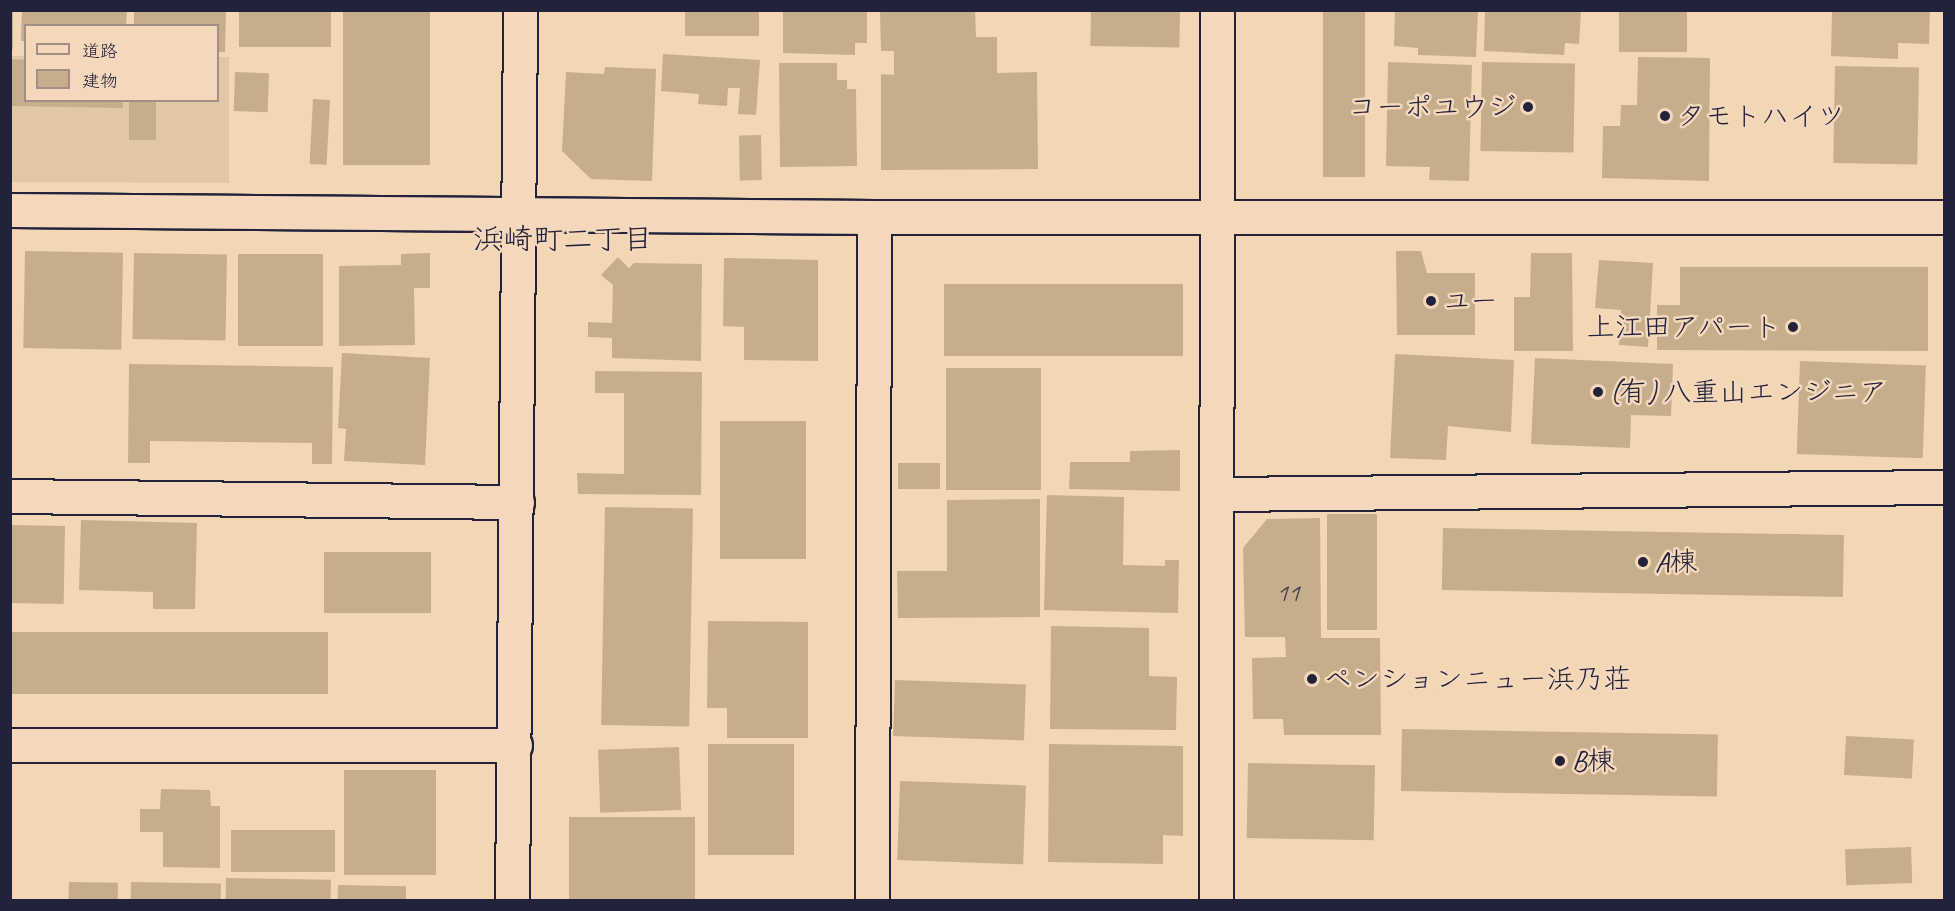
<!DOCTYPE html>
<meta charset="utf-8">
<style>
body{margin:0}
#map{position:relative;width:1955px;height:911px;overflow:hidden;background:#f3d6b4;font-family:Caveat,"Klee One",sans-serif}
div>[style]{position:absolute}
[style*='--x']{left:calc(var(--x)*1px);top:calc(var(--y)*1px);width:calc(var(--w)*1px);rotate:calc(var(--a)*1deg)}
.built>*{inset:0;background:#e2c7a6}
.building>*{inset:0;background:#c6ae8d;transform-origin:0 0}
.roads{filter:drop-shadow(2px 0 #22223b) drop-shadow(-2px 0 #22223b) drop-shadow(0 2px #22223b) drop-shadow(0 -2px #22223b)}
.street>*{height:33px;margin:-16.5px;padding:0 16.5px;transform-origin:16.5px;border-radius:16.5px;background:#f5d8bb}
.secondary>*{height:33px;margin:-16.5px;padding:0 16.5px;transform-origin:16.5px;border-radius:16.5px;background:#f5d8bb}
.dots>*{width:16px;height:16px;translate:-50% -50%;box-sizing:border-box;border:3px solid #f5d8bb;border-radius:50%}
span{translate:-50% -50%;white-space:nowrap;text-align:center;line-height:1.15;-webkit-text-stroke:5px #f5d8bb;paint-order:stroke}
.number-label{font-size:26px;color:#4b4550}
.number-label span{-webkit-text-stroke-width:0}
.poi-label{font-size:28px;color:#22223b}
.right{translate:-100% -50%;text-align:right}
.left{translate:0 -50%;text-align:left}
.neighbourhood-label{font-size:30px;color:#22223b}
.frame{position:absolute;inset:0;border:12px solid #22223b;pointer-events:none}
.legend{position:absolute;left:24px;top:24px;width:195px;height:78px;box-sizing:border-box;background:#f5d8bb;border:2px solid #a18f88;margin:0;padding:8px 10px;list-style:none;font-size:18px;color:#22223b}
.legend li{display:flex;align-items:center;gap:12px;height:30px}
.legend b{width:30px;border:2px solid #a18f88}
</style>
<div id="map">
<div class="built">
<i style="clip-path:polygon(11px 56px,25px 56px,26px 100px,218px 100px,218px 57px,229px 57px,229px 183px,11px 182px)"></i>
</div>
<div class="building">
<i style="left:10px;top:10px;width:3px;height:39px"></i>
<i style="clip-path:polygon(22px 10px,127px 10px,126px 26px,26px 26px,26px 41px,21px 41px)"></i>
<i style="clip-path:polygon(134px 10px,226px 10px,225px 52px,218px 52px,218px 26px,134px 26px)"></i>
<i style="left:239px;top:10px;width:92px;height:37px"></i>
<i style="left:343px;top:10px;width:87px;height:155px"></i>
<i style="left:685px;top:10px;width:74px;height:26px"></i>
<i style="clip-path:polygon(783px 10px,867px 10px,867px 43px,855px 43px,855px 55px,783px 53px)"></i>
<i style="clip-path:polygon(880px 10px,975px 10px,976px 37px,997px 37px,997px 73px,1037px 72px,1038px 169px,881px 170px,881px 74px,894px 75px,894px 51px,881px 51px)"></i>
<i style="left:1091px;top:10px;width:89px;height:36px;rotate:1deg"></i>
<i style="left:1323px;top:10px;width:42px;height:167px"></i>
<i style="clip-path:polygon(1395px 10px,1478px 10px,1476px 57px,1418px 55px,1418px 48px,1394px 46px)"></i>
<i style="clip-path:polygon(1485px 10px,1581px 10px,1579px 44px,1565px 43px,1564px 55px,1484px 51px)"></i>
<i style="left:1619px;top:10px;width:68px;height:42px"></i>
<i style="clip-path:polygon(1832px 10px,1930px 10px,1929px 44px,1898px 43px,1898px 59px,1831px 56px)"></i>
<i style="clip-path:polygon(663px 54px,760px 60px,756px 115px,738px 114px,740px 88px,728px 88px,727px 106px,698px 104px,699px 94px,661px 91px)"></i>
<i style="clip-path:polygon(1638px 57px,1710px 58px,1709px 181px,1602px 178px,1603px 126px,1620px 126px,1621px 105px,1637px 105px)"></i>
<i style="clip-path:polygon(10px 59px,26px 60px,26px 100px,123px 100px,123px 108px,10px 106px)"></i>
<i style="clip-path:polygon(1388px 62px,1472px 65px,1469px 181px,1429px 180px,1430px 167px,1386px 166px)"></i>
<i style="left:1482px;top:62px;width:93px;height:89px;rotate:1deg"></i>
<i style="clip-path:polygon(779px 63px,837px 63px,837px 80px,847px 80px,847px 89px,856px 89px,857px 166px,780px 167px)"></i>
<i style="left:1835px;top:66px;width:84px;height:97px;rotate:1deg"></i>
<i style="clip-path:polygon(605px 67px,656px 69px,652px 181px,591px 179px,562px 151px,566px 72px,604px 74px)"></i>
<i style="left:235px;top:72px;width:34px;height:39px;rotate:2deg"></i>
<i style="left:313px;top:99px;width:17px;height:65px;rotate:3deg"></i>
<i style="left:129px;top:100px;width:27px;height:40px"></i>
<i style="left:761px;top:135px;width:45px;height:22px;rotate:89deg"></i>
<i style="left:25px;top:251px;width:98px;height:97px;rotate:1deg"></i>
<i style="clip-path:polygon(1396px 251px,1421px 251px,1427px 273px,1475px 273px,1475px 335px,1397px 335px)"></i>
<i style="left:134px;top:253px;width:93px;height:86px;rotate:1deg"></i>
<i style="clip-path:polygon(430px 253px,430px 288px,414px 288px,415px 345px,339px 346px,339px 266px,401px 265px,401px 254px)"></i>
<i style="clip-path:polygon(1531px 253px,1572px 253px,1573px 351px,1514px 351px,1514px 297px,1530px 297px)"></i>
<i style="left:238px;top:254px;width:85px;height:92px"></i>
<i style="clip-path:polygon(618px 257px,629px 268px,634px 263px,702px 264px,701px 361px,612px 358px,612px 338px,588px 337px,588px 322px,612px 323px,613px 285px,601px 275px)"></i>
<i style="clip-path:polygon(724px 258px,818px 260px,818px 361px,744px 360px,744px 327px,723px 326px)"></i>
<i style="clip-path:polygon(1599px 260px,1653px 263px,1648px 347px,1619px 345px,1621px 310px,1595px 308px)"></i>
<i style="clip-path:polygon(1680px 267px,1928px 267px,1928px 351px,1657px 350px,1657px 305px,1680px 305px)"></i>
<i style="left:944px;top:284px;width:239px;height:72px"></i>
<i style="clip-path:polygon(342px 353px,430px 358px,425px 465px,344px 461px,346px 429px,338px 428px)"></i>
<i style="clip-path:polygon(1395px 354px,1514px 360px,1511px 432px,1448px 426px,1446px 460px,1390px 458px)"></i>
<i style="clip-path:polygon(1535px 358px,1673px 364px,1671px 416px,1631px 415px,1630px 448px,1531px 444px)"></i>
<i style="left:1800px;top:361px;width:126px;height:93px;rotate:2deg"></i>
<i style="clip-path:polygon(129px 364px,333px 367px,332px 464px,312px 464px,312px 443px,150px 441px,150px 463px,128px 463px)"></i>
<i style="left:946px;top:368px;width:95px;height:122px"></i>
<i style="clip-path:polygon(595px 371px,702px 372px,701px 495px,578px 494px,577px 473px,624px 474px,624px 393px,595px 393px)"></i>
<i style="left:806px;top:421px;width:138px;height:86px;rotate:90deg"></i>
<i style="clip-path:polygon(1180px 450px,1180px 491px,1069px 489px,1070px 462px,1130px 462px,1130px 451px)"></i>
<i style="left:898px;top:463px;width:42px;height:26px"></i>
<i style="clip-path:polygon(1047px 495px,1124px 497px,1123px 565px,1165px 566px,1165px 560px,1179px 560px,1178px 613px,1044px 610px)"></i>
<i style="clip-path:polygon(1040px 499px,1040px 617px,898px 618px,897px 571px,947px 571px,947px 500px)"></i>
<i style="left:605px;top:507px;width:88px;height:218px;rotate:1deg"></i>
<i style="left:1327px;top:514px;width:50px;height:116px"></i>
<i style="clip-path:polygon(1320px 518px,1321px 638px,1380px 638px,1381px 735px,1284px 735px,1283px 719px,1253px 719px,1252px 658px,1286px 657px,1285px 637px,1245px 637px,1243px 548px,1267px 519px)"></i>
<i style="clip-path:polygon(81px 520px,197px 523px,195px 609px,153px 609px,153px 592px,79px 590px)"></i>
<i style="left:10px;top:525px;width:55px;height:78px;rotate:1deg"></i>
<i style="left:1443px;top:528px;width:401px;height:62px;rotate:1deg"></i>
<i style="left:431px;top:552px;width:61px;height:107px;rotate:90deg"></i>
<i style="clip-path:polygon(708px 621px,808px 622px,808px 738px,727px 738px,727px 708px,707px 708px)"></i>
<i style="clip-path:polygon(1051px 626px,1149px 628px,1149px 676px,1177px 677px,1176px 730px,1050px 729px)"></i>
<i style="left:10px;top:632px;width:318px;height:62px"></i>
<i style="left:895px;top:680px;width:131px;height:56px;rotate:2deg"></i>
<i style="left:1402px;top:729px;width:316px;height:62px;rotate:1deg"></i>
<i style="left:1846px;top:736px;width:68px;height:39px;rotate:3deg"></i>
<i style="left:708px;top:744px;width:86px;height:111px"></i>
<i style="clip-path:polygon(1049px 744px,1183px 746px,1183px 836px,1163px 835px,1163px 864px,1048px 862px)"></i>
<i style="left:679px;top:747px;width:63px;height:81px;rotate:88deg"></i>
<i style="left:1248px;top:763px;width:127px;height:75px;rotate:1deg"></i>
<i style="left:344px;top:770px;width:92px;height:105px"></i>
<i style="left:900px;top:781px;width:126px;height:79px;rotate:2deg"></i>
<i style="clip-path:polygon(161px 789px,210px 790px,211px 806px,220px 806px,220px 868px,163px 867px,163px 832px,140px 832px,140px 809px,160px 809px)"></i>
<i style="left:569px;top:817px;width:126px;height:83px"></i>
<i style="left:231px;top:830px;width:104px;height:42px"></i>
<i style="left:1911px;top:847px;width:36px;height:66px;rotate:88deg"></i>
<i style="left:226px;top:878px;width:105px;height:22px;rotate:1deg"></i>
<i style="left:69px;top:882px;width:49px;height:18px;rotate:1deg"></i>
<i style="left:131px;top:882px;width:90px;height:18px;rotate:1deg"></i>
<i style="left:338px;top:885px;width:68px;height:15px;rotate:1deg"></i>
</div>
<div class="roads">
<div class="street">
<i style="--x:10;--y:210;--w:864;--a:0.46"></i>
<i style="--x:874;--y:217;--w:1070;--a:0"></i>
<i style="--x:1217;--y:494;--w:727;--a:-0.55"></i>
<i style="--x:10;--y:496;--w:507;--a:0.68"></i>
<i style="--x:10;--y:745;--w:505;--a:0"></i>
<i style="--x:872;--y:900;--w:683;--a:-89.83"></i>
<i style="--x:1216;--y:900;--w:890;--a:-89.94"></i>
</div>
<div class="secondary">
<i style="--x:512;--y:900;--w:890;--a:-89.48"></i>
</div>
</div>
<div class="dots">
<i style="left:1528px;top:107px;background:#22223b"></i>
<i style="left:1665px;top:116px;background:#22223b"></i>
<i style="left:1431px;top:301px;background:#22223b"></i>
<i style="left:1793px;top:327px;background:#22223b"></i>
<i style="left:1598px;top:392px;background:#22223b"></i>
<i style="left:1643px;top:562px;background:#22223b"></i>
<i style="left:1312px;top:679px;background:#22223b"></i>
<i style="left:1560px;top:761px;background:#22223b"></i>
</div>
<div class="number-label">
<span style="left:1288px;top:593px">11</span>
</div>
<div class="poi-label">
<span class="right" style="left:1516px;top:107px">コーポユウジ</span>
<span class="left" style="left:1677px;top:116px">タモトハイツ</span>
<span class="left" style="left:1443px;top:301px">ユー</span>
<span class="right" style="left:1781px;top:327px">上江田アパート</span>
<span class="left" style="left:1610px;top:392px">(有) 八重山エンジニア</span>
<span class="left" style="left:1655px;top:562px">A棟</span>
<span class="left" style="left:1324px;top:679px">ペンションニュー浜乃荘</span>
<span class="left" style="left:1572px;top:761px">B棟</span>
</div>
<div class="neighbourhood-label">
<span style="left:563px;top:239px">浜崎町二丁目</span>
</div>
<div class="frame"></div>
<ul class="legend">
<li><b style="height:8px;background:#f5d8bb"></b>道路</li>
<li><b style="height:16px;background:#c6ae8d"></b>建物</li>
</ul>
</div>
